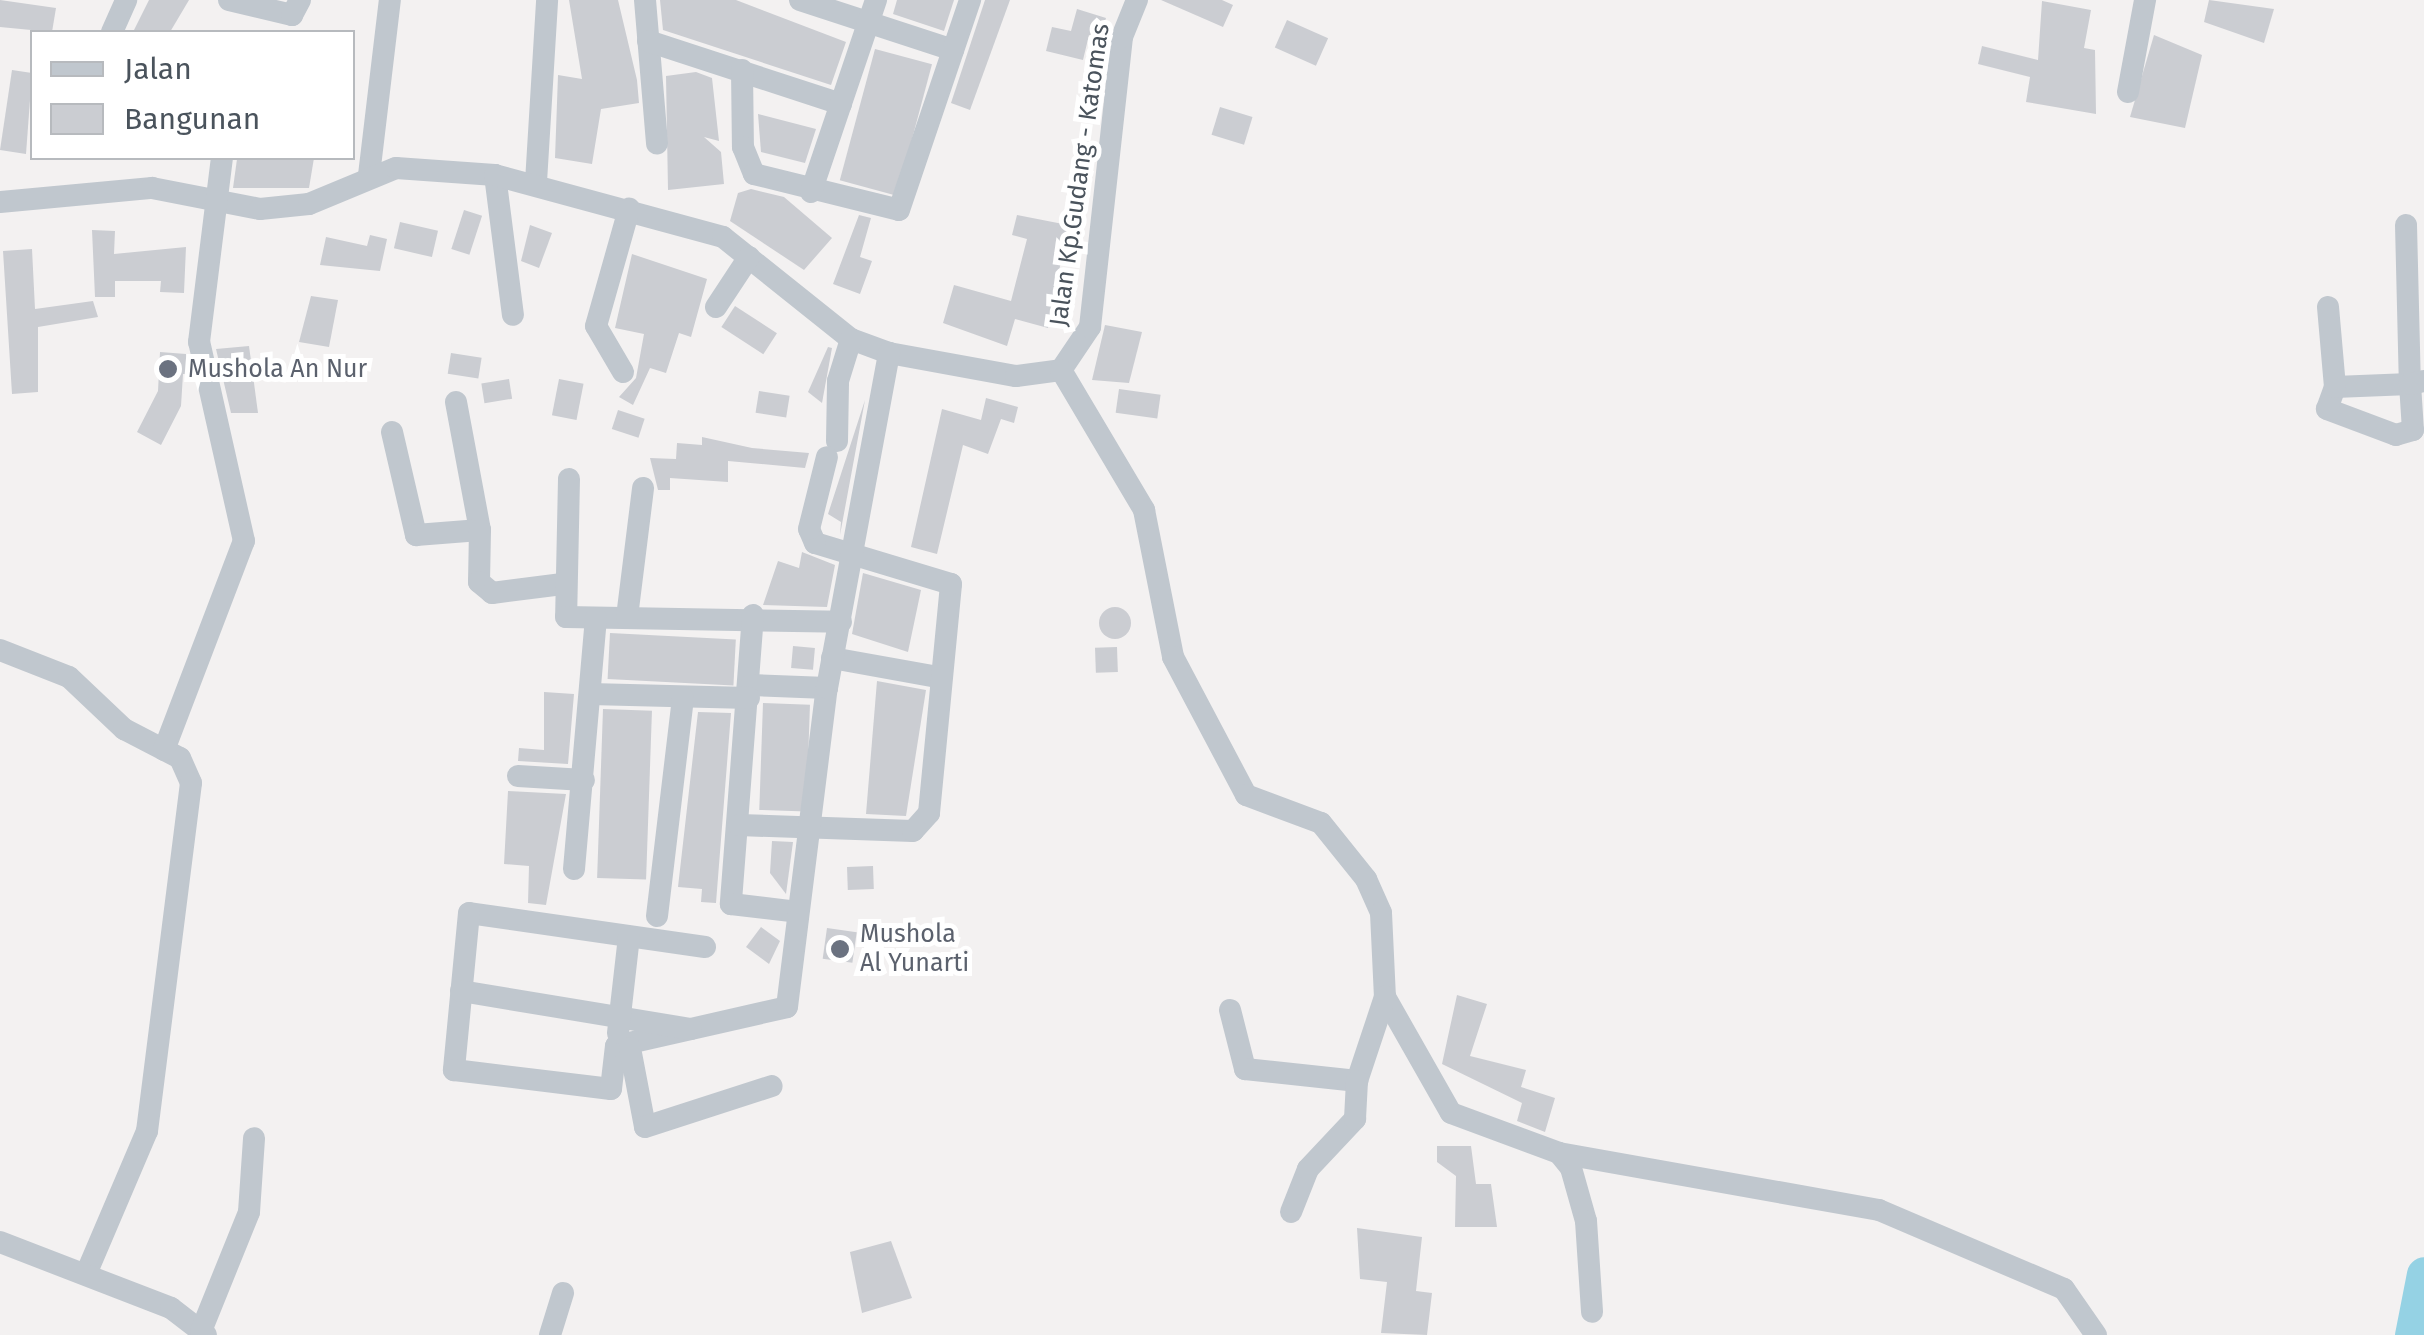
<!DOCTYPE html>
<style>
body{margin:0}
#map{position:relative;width:2424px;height:1335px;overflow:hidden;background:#f3f1f1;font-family:"Fira Sans",sans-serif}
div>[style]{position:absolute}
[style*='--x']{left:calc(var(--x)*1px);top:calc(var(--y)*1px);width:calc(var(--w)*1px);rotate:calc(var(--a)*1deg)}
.river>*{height:35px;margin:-17.5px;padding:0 17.5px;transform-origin:17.5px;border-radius:17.5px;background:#95d2e4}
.building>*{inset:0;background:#cbcdd2;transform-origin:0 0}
.round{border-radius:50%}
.minor>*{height:22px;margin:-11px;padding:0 11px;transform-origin:11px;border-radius:11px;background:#c0c7ce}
.dots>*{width:28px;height:28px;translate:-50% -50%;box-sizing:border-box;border:5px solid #fff;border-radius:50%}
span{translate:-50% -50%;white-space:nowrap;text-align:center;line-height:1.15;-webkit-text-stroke:10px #fff;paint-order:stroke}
.street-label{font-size:25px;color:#4a535c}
.worship-label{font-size:25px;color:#5b616d}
.left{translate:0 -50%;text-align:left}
.legend{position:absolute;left:30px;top:30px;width:325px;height:130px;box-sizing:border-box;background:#fff;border:2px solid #b7babe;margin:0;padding:12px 18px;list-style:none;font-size:30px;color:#4a535c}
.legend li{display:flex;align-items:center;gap:20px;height:50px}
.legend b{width:50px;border:2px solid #b7babe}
</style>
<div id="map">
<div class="river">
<i style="--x:2412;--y:1335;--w:62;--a:-78.9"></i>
</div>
<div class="building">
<i style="clip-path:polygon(0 0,56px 8px,52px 32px,0 27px)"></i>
<i style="clip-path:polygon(149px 0,189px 0,170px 32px,133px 32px)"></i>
<i style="clip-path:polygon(569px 0,618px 0,637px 80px,639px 103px,601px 109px,592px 164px,555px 158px,558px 75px,582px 79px)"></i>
<i style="clip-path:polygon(660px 0,736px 0,846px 42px,831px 85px,663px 30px)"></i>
<i style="clip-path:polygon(897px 0,954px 0,944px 31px,893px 14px)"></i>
<i style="clip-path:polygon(985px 0,1010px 0,970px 110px,951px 103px)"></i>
<i style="clip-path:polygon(1161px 0,1222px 0,1233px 5px,1223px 27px)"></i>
<i style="clip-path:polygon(2209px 0,2274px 9px,2264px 43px,2204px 22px)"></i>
<i style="clip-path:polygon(2042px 1px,2091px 10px,2084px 48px,2095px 50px,2096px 114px,2026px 102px,2030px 77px,1978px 64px,1982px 46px,2038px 60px)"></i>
<i style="clip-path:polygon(1077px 9px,1106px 18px,1100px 38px,1089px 35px,1083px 60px,1046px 51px,1052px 27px,1071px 31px)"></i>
<i style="left:1287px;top:20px;width:45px;height:30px;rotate:24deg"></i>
<i style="clip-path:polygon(2154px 35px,2202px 55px,2185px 128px,2130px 117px)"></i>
<i style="left:875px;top:49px;width:59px;height:136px;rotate:15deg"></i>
<i style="clip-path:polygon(12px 70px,32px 73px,26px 154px,0 150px)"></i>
<i style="clip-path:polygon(696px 72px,712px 78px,719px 141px,704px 137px,721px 152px,724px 184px,668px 190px,666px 76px)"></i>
<i style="left:1220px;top:107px;width:34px;height:29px;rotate:17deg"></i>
<i style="clip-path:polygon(758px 114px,816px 129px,805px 163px,761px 152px)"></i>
<i style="clip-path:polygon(281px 158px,314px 158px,309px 188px,233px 188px,237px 159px)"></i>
<i style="clip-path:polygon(751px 189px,784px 197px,832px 238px,804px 270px,730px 221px,738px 193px)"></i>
<i style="left:464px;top:210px;width:19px;height:41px;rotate:18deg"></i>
<i style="clip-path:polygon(859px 215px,871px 218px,860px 257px,872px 261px,860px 294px,833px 284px)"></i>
<i style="clip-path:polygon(1017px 215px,1068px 225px,1048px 328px,1015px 319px,1007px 346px,943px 323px,954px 285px,1011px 301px,1027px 239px,1012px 235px)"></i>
<i style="left:400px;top:222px;width:39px;height:27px;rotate:13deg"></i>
<i style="clip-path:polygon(530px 225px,552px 233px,539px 268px,521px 261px)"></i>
<i style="clip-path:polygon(92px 230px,115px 231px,114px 254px,186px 247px,184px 293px,160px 292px,161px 281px,115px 281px,115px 297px,95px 297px)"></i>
<i style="clip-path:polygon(370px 235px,387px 239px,380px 271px,320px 265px,326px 237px,367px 246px)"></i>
<i style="clip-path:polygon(32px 249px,35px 309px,93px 301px,98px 317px,38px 327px,38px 392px,12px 394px,3px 251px)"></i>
<i style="clip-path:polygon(632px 254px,707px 279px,691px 337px,679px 333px,666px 373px,650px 368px,633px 405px,619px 397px,636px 378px,644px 334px,615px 328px)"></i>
<i style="clip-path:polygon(311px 296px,338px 300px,329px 347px,299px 342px)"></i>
<i style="left:735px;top:306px;width:50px;height:25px;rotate:33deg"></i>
<i style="clip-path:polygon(1105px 325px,1142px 332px,1129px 383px,1092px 380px)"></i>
<i style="clip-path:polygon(249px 346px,258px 413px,231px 413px,216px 349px)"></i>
<i style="clip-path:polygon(828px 347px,832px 348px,822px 403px,808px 392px)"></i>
<i style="clip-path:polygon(160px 352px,186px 354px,191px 374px,183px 374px,181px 406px,161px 445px,137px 432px,158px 391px)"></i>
<i style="left:451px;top:353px;width:31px;height:21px;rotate:9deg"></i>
<i style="left:509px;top:379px;width:20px;height:28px;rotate:81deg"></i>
<i style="left:559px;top:379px;width:25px;height:37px;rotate:11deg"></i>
<i style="left:1119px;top:389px;width:42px;height:24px;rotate:8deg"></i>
<i style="left:759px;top:391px;width:31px;height:22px;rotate:9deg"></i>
<i style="clip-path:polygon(986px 398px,1018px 407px,1014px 423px,1001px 419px,988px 454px,963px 445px,937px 554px,911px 547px,942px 409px,981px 420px)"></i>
<i style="clip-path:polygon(865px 400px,840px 535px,841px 522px,828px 514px)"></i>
<i style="left:618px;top:410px;width:28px;height:20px;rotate:18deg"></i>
<i style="clip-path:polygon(702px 437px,752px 448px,809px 453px,805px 468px,728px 461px,728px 482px,670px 478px,670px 490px,658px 490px,650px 458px,676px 459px,677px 443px,702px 445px)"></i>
<i style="clip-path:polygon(802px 552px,835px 565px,827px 607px,763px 605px,778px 561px,799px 568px)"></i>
<i style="clip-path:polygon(863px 573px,921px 590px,908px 652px,852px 634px)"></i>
<i class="round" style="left:1099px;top:607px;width:32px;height:32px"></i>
<i style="left:610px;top:633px;width:126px;height:46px;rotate:3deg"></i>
<i style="left:793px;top:646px;width:22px;height:22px;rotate:5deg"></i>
<i style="left:1117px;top:647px;width:25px;height:22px;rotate:88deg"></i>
<i style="clip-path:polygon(877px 681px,926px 690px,906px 816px,866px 814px)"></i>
<i style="clip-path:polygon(544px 692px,574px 694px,568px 764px,518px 761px,519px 748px,544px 750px)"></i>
<i style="left:763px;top:703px;width:47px;height:107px;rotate:2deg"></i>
<i style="left:603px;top:709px;width:49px;height:169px;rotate:2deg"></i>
<i style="clip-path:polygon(698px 712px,731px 713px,716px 903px,701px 902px,702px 889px,678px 887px)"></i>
<i style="clip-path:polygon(508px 791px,566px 794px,546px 905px,528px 903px,529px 866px,504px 864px)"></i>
<i style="clip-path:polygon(772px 841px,793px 842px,786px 894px,770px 873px)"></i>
<i style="left:873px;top:866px;width:23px;height:26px;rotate:88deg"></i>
<i style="clip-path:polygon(761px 927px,780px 941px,769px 964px,746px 947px)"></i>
<i style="left:827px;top:928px;width:30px;height:31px;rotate:8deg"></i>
<i style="clip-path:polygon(1457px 995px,1487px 1004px,1470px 1056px,1526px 1070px,1521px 1087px,1555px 1098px,1545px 1132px,1517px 1121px,1522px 1103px,1442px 1064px)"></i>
<i style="clip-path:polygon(1437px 1146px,1471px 1146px,1476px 1184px,1491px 1184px,1497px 1227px,1455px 1227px,1456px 1176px,1437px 1162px)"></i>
<i style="clip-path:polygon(1357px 1228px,1422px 1237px,1416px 1291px,1432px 1293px,1427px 1335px,1381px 1333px,1387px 1282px,1360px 1279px)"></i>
<i style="clip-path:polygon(891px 1241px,912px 1298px,862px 1313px,850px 1252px)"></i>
</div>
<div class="minor">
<i style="--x:229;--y:0;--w:65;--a:13.4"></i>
<i style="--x:292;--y:15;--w:17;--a:-62"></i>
<i style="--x:645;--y:0;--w:144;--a:85.2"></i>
<i style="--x:800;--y:0;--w:161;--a:18.1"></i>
<i style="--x:112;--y:32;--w:35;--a:-66"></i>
<i style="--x:648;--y:41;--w:203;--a:18.1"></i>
<i style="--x:742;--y:70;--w:77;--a:89.3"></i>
<i style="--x:743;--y:147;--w:29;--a:68"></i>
<i style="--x:754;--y:174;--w:149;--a:13.9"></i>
<i style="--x:899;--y:210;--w:222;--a:-71.3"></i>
<i style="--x:2128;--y:92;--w:94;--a:-79.5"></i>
<i style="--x:369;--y:175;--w:176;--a:-83.2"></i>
<i style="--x:495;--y:175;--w:141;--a:82.7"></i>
<i style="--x:536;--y:182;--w:182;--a:-86.5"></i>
<i style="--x:811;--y:192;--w:203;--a:-71.3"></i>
<i style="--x:0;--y:202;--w:153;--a:-5.3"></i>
<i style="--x:152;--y:188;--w:110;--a:11"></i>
<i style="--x:260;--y:209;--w:49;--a:-5.8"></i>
<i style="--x:309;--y:204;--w:94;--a:-22.5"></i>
<i style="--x:396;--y:168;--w:99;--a:4"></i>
<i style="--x:495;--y:175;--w:236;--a:15.2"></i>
<i style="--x:723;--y:237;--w:164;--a:38.6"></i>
<i style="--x:851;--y:339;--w:40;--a:20.2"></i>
<i style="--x:889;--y:353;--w:129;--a:10.3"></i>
<i style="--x:1016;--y:376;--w:45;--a:-7.6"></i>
<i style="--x:1061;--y:370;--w:52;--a:-56"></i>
<i style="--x:1090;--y:327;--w:292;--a:-83.7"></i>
<i style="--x:1122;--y:37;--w:40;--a:-68"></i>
<i style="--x:2406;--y:225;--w:159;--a:88.6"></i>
<i style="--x:2410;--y:384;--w:46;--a:86.3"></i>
<i style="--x:2413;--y:430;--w:18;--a:164"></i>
<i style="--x:2396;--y:435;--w:74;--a:-159.4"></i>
<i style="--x:2327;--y:409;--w:23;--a:-70"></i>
<i style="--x:2335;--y:387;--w:75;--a:-2.3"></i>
<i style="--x:2410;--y:384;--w:14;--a:-12"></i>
<i style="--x:716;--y:307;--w:60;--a:-56.6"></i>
<i style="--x:2328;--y:307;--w:80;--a:85"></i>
<i style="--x:1061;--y:370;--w:163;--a:59.3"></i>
<i style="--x:1144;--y:510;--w:150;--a:78.8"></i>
<i style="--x:1173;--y:657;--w:156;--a:62.1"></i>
<i style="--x:1246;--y:795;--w:80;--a:20.5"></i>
<i style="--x:1321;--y:823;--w:72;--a:51.2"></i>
<i style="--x:1366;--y:879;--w:37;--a:66"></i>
<i style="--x:1381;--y:913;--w:84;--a:87.3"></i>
<i style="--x:1385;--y:997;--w:133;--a:60.4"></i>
<i style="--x:1451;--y:1113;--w:115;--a:20.3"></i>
<i style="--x:1559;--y:1153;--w:19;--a:51"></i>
<i style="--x:1571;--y:1168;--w:55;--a:74.2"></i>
<i style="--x:1586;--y:1221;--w:91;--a:86.2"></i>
<i style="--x:623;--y:372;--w:53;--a:-120.4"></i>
<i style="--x:596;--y:326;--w:122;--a:-74.2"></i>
<i style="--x:456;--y:402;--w:130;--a:79.4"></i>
<i style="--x:392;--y:432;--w:106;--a:76.9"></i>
<i style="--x:416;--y:535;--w:64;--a:-4.5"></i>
<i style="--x:480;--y:530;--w:52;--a:91.1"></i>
<i style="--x:479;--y:582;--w:17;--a:40"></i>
<i style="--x:492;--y:593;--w:71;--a:-7.3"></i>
<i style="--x:837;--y:441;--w:60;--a:-89"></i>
<i style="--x:838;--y:381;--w:44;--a:-72.8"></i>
<i style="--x:569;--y:479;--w:138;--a:91.2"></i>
<i style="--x:566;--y:617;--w:275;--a:1"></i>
<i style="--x:753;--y:615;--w:290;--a:94.4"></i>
<i style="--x:731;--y:904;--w:67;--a:6.8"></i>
<i style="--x:627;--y:617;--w:130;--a:-82.9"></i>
<i style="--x:0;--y:650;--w:74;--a:21.4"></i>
<i style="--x:69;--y:677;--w:76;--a:43.4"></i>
<i style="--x:124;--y:729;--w:63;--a:27.4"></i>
<i style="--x:180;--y:758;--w:27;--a:66"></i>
<i style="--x:191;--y:783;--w:351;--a:97.2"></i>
<i style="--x:147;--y:1131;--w:153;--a:113.1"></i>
<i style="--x:832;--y:658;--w:108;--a:10.2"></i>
<i style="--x:751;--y:685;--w:76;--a:2.3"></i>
<i style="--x:590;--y:694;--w:159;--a:1.4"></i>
<i style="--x:164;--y:750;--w:224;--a:-69.1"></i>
<i style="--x:244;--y:541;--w:204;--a:-102.7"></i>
<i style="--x:199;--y:342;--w:185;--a:-82.9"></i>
<i style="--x:518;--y:776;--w:66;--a:3.5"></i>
<i style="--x:739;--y:825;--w:174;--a:2"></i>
<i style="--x:913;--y:831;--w:24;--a:-48"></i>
<i style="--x:929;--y:813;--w:230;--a:-84.5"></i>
<i style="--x:951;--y:584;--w:142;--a:-163.2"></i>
<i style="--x:815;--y:543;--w:15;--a:-113"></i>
<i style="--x:809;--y:529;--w:74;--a:-76"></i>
<i style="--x:574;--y:869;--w:252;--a:-85"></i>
<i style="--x:657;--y:916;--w:219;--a:-83.2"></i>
<i style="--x:705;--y:947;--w:238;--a:-171.8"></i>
<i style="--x:469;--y:913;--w:158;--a:95.5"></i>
<i style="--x:454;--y:1070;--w:158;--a:6.9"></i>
<i style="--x:611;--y:1089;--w:43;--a:-83.4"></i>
<i style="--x:616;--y:1046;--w:175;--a:-12.8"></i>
<i style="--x:787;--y:1007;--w:321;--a:-82.9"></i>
<i style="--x:827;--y:688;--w:341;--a:-79.5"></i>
<i style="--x:461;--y:991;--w:233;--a:9.4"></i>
<i style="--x:1230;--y:1010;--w:61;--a:75.7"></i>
<i style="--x:1245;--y:1069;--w:113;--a:6.1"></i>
<i style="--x:1357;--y:1081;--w:89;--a:-71.6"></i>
<i style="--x:618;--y:1033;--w:97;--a:-83.5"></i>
<i style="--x:630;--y:1048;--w:80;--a:79.2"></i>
<i style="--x:645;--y:1127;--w:133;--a:-17.9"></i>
<i style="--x:1559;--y:1153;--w:325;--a:10.1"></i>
<i style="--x:1879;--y:1210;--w:201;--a:23.1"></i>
<i style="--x:2064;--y:1289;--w:56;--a:55.2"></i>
<i style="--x:1291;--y:1212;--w:46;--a:-68.4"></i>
<i style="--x:1308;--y:1169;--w:69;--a:-46.8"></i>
<i style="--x:1355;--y:1119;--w:38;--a:-87"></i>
<i style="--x:0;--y:1242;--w:183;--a:21.1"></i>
<i style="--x:171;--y:1308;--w:44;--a:37.6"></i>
<i style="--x:201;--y:1331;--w:128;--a:-68"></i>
<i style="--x:249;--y:1212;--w:74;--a:-86.1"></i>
<i style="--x:550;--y:1335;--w:44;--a:-72.8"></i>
</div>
<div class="dots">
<i style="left:168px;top:369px;background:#6b7280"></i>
<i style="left:840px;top:949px;background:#6b7280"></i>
</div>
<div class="street-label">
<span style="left:1080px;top:175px;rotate:-82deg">Jalan Kp.Gudang - Katomas</span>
</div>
<div class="worship-label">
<span class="left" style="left:188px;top:369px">Mushola An Nur</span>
<span class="left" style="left:860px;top:949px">Mushola<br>Al Yunarti</span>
</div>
<ul class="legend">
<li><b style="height:12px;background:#c0c7ce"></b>Jalan</li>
<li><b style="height:28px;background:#cbcdd2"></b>Bangunan</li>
</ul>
</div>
